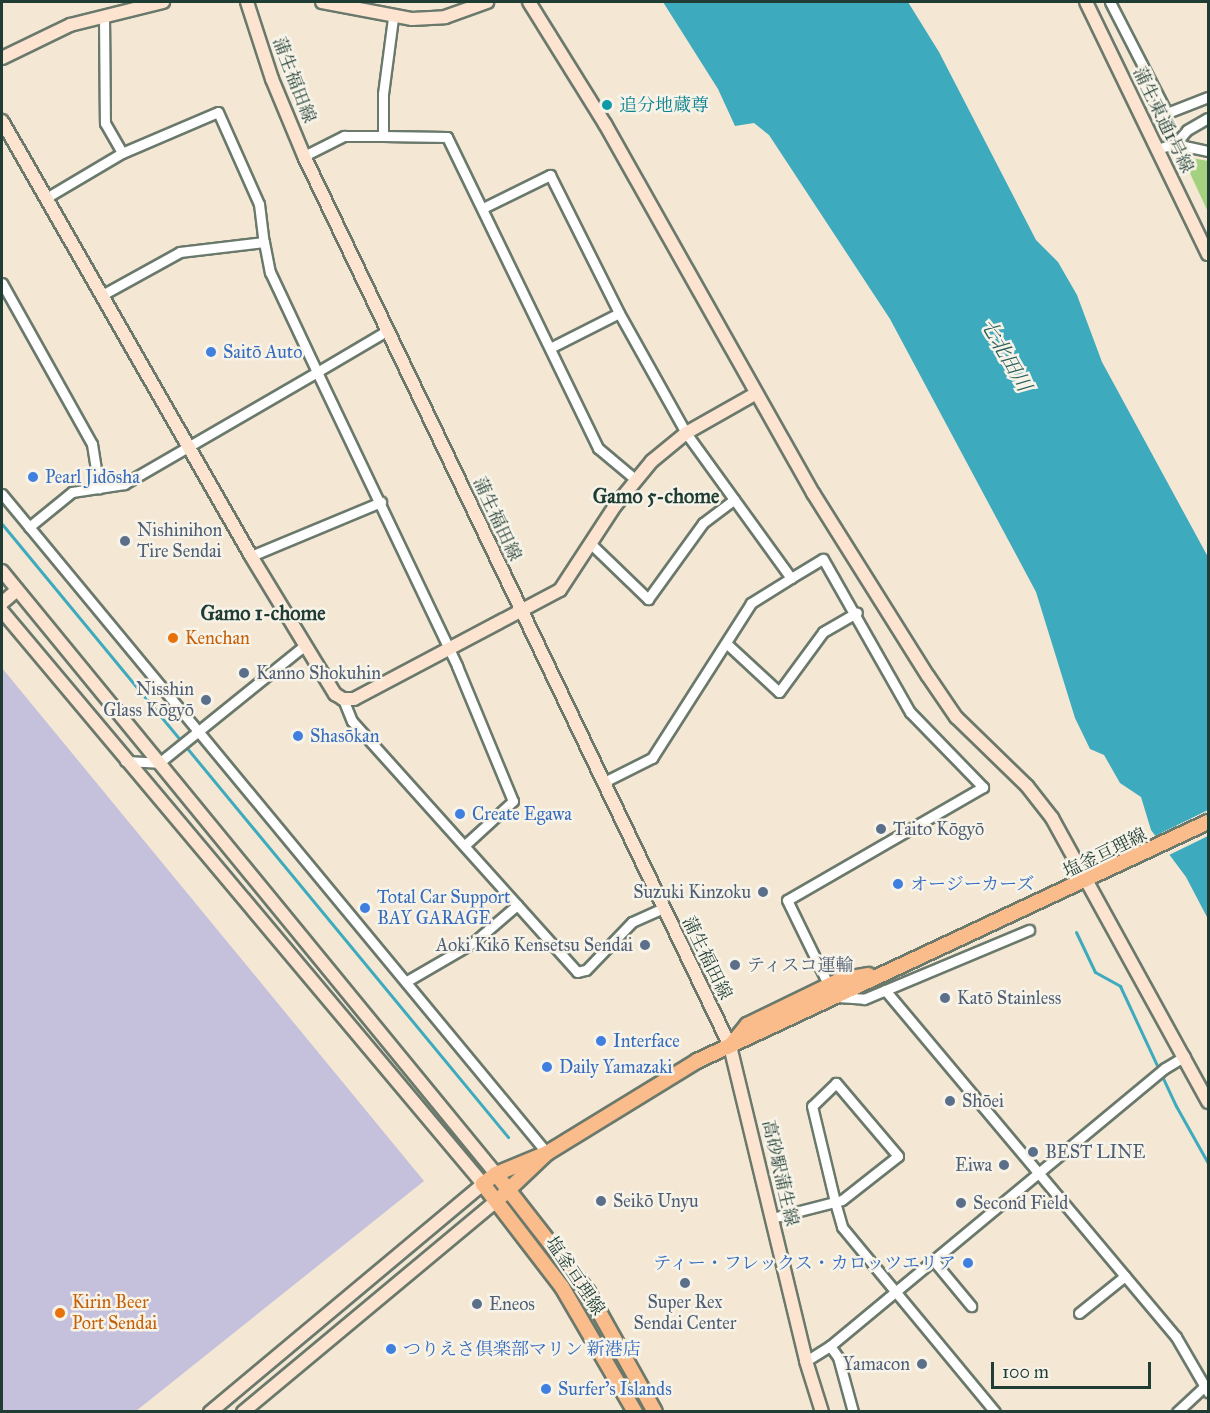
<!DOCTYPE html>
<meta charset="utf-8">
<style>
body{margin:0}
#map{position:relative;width:1210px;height:1413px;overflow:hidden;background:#f4e8d4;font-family:"IM FELL Great Primer","Noto Serif JP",serif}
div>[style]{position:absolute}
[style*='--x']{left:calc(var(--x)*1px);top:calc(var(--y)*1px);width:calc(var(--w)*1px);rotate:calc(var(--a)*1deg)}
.industrial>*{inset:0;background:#c5c0db}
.green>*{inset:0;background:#a4d17e}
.water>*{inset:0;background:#3eaabd}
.pier>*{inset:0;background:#f4e8d4}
.stream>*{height:3px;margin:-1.5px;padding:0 1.5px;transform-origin:1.5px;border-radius:1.5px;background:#3eaabd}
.roads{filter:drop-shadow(2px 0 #6a796c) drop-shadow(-2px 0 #6a796c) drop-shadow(0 2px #6a796c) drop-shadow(0 -2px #6a796c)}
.street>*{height:9px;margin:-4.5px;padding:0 4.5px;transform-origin:4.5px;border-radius:4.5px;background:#fff}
.secondary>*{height:12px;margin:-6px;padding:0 6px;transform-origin:6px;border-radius:6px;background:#fde4d0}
.primary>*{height:14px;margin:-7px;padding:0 7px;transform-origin:7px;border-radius:7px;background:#f9bc8a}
.dots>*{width:16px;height:16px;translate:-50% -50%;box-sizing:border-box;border:3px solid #f7f3e8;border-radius:50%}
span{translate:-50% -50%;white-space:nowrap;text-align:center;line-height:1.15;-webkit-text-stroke:5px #f7f3e8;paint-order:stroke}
.street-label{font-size:18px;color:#1f3d34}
.culture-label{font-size:18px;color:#0d838f}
.left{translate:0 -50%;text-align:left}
.shop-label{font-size:18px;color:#366cbe}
.right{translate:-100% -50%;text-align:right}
.service-label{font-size:18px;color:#4e5e75}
.food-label{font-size:18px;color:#c56008}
.water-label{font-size:20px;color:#285e5d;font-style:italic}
.neighbourhood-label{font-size:20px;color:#1f3d34;font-weight:700}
.frame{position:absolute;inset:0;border:3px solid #1f3d34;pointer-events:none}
.scale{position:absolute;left:991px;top:1362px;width:160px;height:27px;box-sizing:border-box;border:3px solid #1f3d34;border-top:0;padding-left:8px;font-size:18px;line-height:21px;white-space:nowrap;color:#1f3d34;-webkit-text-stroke:4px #f7f3e8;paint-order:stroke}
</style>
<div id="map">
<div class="industrial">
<i style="clip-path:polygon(2px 668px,424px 1181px,136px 1411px,2px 1411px)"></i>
</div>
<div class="green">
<i style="clip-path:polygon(1182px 156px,1208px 161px,1208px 212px)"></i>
</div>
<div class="water">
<i style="clip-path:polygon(663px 2px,908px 2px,939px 52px,1036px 240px,1058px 262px,1077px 295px,1102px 362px,1208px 557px,1208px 919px,1186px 877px,1151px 830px,1141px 797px,1120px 783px,1104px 755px,1090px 749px,1075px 718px,1036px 592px,890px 319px,769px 135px,754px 123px,735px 126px,718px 89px)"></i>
</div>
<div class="pier">
<i style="clip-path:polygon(1208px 810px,1208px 836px,1167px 856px,1153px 837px)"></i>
</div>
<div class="stream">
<i style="--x:2;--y:524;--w:795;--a:50.46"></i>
<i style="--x:1076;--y:932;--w:44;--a:64.6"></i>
<i style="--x:1095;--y:972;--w:29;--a:29"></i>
<i style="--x:1120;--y:986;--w:132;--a:65"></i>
<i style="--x:1176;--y:1106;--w:65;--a:60.7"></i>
</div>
<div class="roads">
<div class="street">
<i style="--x:1110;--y:2;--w:125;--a:62.8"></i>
<i style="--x:1167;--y:113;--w:44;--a:-21.3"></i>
<i style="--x:104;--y:15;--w:108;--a:89.5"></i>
<i style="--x:105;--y:123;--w:34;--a:60"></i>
<i style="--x:393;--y:18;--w:77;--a:97.5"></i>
<i style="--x:383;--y:94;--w:42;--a:90"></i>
<i style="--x:383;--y:136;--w:64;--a:0.9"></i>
<i style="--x:447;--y:137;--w:346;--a:64.1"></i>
<i style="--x:598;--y:448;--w:48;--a:40"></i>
<i style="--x:1175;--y:144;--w:18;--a:-49"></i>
<i style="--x:1187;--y:130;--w:24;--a:-30"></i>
<i style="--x:1156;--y:149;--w:20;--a:-15"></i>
<i style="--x:1175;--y:144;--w:34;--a:12"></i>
<i style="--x:304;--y:156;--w:45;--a:-26.6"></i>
<i style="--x:344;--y:136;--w:39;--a:0"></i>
<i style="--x:46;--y:198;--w:88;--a:-30.6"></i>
<i style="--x:122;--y:153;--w:104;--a:-23.1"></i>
<i style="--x:218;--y:112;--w:101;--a:66"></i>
<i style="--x:259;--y:204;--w:38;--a:83"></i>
<i style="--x:264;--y:242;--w:85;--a:173.2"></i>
<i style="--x:180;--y:252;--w:89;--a:151.1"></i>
<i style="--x:483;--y:208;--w:75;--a:-26.2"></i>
<i style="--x:550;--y:175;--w:154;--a:63.4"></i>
<i style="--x:619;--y:313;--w:137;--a:60.8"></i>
<i style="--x:686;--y:433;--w:179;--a:54.1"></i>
<i style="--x:791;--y:578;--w:37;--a:-31"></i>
<i style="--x:823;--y:559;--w:176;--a:60.4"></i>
<i style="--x:910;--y:712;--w:105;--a:45.8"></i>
<i style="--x:983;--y:787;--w:226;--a:150"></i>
<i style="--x:787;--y:900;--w:96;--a:64"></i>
<i style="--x:264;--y:242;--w:31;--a:79"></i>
<i style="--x:270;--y:272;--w:110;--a:64.8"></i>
<i style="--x:317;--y:372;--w:82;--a:-30.6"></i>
<i style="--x:2;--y:283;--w:184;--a:60.8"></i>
<i style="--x:92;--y:444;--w:45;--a:81"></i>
<i style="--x:550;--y:348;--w:77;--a:-26.9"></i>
<i style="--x:2;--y:494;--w:855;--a:50.41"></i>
<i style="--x:29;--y:527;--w:55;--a:-39.1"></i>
<i style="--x:72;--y:492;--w:53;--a:-8.7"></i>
<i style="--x:124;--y:484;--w:223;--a:-30.1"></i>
<i style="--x:317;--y:372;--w:326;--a:64.5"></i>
<i style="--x:457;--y:666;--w:146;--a:67.5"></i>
<i style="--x:513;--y:801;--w:65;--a:137.5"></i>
<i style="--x:590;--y:543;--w:81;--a:44"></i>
<i style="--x:648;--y:599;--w:94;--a:-54.1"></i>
<i style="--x:703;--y:523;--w:39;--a:-37"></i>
<i style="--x:251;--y:556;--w:141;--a:-22.6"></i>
<i style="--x:726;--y:643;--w:72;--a:42.8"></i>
<i style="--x:779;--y:692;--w:74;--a:-53.7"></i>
<i style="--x:823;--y:632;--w:39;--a:-30"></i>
<i style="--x:343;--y:699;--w:24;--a:68"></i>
<i style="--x:352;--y:721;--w:337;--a:48.1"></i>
<i style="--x:577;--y:972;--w:9;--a:-13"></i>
<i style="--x:586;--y:970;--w:66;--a:-46.2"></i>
<i style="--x:632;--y:922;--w:34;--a:-24"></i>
<i style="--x:125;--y:761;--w:34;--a:3"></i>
<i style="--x:159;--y:763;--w:188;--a:-38.9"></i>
<i style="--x:604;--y:782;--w:54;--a:-26.6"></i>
<i style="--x:652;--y:758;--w:184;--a:-57.4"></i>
<i style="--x:751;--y:603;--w:47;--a:-32"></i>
<i style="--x:407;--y:981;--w:78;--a:-30.2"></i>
<i style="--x:474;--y:942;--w:57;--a:-40.7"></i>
<i style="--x:885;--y:990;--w:453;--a:50"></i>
<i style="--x:1176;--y:1337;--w:64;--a:59.8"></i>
<i style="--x:838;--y:997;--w:26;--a:4"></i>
<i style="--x:864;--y:999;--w:179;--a:-22.7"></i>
<i style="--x:772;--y:1218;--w:65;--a:-14.3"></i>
<i style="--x:835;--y:1202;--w:7;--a:-16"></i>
<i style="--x:842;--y:1200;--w:71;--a:-38.2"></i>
<i style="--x:898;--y:1156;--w:96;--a:-130.3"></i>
<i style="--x:836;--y:1083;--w:33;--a:136"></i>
<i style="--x:812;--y:1106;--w:99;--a:76.5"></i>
<i style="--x:835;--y:1202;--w:26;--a:74"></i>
<i style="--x:842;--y:1227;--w:240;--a:50.4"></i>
<i style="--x:933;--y:1260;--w:60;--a:50.4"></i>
<i style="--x:1079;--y:1313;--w:59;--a:-38.8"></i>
<i style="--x:830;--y:1346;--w:14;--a:54"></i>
<i style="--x:838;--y:1357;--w:57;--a:74.7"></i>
<i style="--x:806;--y:1361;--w:28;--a:-32"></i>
<i style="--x:830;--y:1346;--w:435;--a:-39.7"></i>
<i style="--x:1165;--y:1068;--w:23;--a:-31"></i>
<i style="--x:1177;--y:1412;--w:38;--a:-43"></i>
</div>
<div class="secondary">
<i style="--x:247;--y:2;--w:81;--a:72"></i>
<i style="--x:272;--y:79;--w:83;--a:67.4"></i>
<i style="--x:304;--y:156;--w:987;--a:64.42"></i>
<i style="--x:730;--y:1046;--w:324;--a:76.4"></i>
<i style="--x:806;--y:1361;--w:53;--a:72.6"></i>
<i style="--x:322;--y:2;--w:92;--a:10.7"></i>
<i style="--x:412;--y:19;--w:33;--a:-3"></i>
<i style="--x:445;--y:17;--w:45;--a:-19.7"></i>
<i style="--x:529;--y:2;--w:144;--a:58.1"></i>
<i style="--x:605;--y:124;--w:424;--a:60.6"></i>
<i style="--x:813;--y:493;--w:216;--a:57.9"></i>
<i style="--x:928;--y:676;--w:50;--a:55.7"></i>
<i style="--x:956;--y:717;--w:99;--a:44.2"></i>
<i style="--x:1027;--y:786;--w:41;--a:52"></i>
<i style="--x:1052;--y:818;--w:324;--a:61.2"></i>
<i style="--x:1086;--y:2;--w:280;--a:64.2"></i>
<i style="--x:2;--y:58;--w:76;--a:-25.9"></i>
<i style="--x:70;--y:25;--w:96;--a:-13.9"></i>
<i style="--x:2;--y:121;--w:501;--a:60.21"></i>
<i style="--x:251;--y:556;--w:162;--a:58.7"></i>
<i style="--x:335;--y:694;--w:9;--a:32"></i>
<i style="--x:343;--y:699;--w:11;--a:0"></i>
<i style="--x:354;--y:699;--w:233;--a:-27.9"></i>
<i style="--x:560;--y:590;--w:100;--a:-56.8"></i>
<i style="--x:615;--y:506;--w:58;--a:-50.6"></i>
<i style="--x:652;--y:461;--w:44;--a:-39.5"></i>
<i style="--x:686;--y:433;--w:79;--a:-29.5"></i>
<i style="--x:2;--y:571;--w:780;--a:50.67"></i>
<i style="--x:2;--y:603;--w:20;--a:-41"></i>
<i style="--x:2;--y:611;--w:748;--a:49.99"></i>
<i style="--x:483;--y:1184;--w:356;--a:140.1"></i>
<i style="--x:243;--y:1412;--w:329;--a:-39.8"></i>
</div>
<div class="primary">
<i style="--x:731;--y:1045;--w:26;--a:-51"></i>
<i style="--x:747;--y:1025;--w:103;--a:-25.8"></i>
<i style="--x:840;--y:980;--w:29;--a:-10"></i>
<i style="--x:496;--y:1174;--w:150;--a:52.1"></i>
<i style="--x:588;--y:1292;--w:137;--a:60.8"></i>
<i style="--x:503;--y:1195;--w:61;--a:-43.7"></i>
<i style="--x:635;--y:1412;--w:145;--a:-120.3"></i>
<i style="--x:562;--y:1287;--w:130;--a:-127.5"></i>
<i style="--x:483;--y:1184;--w:16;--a:-38"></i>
<i style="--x:496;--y:1174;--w:55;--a:-22.4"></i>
<i style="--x:547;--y:1153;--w:176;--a:-31.5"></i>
<i style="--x:697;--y:1061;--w:564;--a:-25.07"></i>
</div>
</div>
<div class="dots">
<i style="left:607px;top:105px;background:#0f9aa8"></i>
<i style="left:211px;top:352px;background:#3f7fe0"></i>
<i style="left:33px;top:477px;background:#3f7fe0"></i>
<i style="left:125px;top:541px;background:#5c6f8a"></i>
<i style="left:173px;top:638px;background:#e8710a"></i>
<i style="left:244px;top:673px;background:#5c6f8a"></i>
<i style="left:206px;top:700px;background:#5c6f8a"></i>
<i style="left:298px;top:736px;background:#3f7fe0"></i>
<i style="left:460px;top:814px;background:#3f7fe0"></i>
<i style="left:881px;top:829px;background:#5c6f8a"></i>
<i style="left:898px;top:884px;background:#3f7fe0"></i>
<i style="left:763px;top:892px;background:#5c6f8a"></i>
<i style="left:365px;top:908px;background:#3f7fe0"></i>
<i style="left:645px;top:945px;background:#5c6f8a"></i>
<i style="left:735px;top:965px;background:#5c6f8a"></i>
<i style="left:945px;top:998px;background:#5c6f8a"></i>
<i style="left:601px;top:1041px;background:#3f7fe0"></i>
<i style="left:547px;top:1067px;background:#3f7fe0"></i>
<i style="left:950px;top:1101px;background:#5c6f8a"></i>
<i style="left:1033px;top:1152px;background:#5c6f8a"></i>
<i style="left:1004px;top:1165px;background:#5c6f8a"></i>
<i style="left:601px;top:1201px;background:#5c6f8a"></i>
<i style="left:961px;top:1203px;background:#5c6f8a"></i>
<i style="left:968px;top:1263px;background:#3f7fe0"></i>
<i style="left:685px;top:1283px;background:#5c6f8a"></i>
<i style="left:477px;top:1304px;background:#5c6f8a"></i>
<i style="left:60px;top:1313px;background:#e8710a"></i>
<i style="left:391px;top:1349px;background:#3f7fe0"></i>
<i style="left:922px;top:1364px;background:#5c6f8a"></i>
<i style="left:546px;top:1389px;background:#3f7fe0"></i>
</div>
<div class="street-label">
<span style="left:294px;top:80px;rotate:69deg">蒲生福田線</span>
<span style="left:1163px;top:120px;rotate:64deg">蒲生東通1号線</span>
<span style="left:497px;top:519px;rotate:65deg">蒲生福田線</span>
<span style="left:1105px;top:853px;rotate:-26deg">塩釜亘理線</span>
<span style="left:707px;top:958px;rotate:64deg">蒲生福田線</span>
<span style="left:780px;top:1173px;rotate:77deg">高砂駅蒲生線</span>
<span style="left:575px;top:1276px;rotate:56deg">塩釜亘理線</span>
</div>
<div class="culture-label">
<span class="left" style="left:619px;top:105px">追分地蔵尊</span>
</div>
<div class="shop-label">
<span class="left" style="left:223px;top:352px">Saitō Auto</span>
<span class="left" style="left:45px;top:477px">Pearl Jidōsha</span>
<span class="left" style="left:310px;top:736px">Shasōkan</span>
<span class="left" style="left:472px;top:814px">Create Egawa</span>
<span class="left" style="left:910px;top:884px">オージーカーズ</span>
<span class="left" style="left:377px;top:908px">Total Car Support<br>BAY GARAGE</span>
<span class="left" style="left:613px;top:1041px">Interface</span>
<span class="left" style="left:559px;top:1067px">Daily Yamazaki</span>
<span class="right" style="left:956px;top:1263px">ティー・フレックス・カロッツエリア</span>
<span class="left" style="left:403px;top:1349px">つりえさ倶楽部マリン 新港店</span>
<span class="left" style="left:558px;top:1389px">Surfer's Islands</span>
</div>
<div class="service-label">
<span class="left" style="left:137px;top:541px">Nishinihon<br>Tire Sendai</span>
<span class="left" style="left:256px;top:673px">Kanno Shokuhin</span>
<span class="right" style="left:194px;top:700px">Nisshin<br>Glass Kōgyō</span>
<span class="left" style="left:893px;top:829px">Taito Kōgyō</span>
<span class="right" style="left:751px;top:892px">Suzuki Kinzoku</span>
<span class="right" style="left:633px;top:945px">Aoki Kikō Kensetsu Sendai</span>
<span class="left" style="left:747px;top:965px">ティスコ運輸</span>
<span class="left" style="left:957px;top:998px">Katō Stainless</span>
<span class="left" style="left:962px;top:1101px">Shōei</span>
<span class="left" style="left:1045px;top:1152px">BEST LINE</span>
<span class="right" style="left:992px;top:1165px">Eiwa</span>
<span class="left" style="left:613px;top:1201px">Seikō Unyu</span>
<span class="left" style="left:973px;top:1203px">Second Field</span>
<span style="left:685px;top:1313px">Super Rex<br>Sendai Center</span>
<span class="left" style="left:489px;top:1304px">Eneos</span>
<span class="right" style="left:910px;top:1364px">Yamacon</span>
</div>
<div class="food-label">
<span class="left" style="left:185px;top:638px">Kenchan</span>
<span class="left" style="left:72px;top:1313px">Kirin Beer<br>Port Sendai</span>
</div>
<div class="water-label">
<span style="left:1006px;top:355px;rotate:60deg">七北田川</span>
</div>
<div class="neighbourhood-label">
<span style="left:656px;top:496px">Gamo 5-chome</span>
<span style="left:263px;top:613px">Gamo 1-chome</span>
</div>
<div class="frame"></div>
<div class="scale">100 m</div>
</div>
